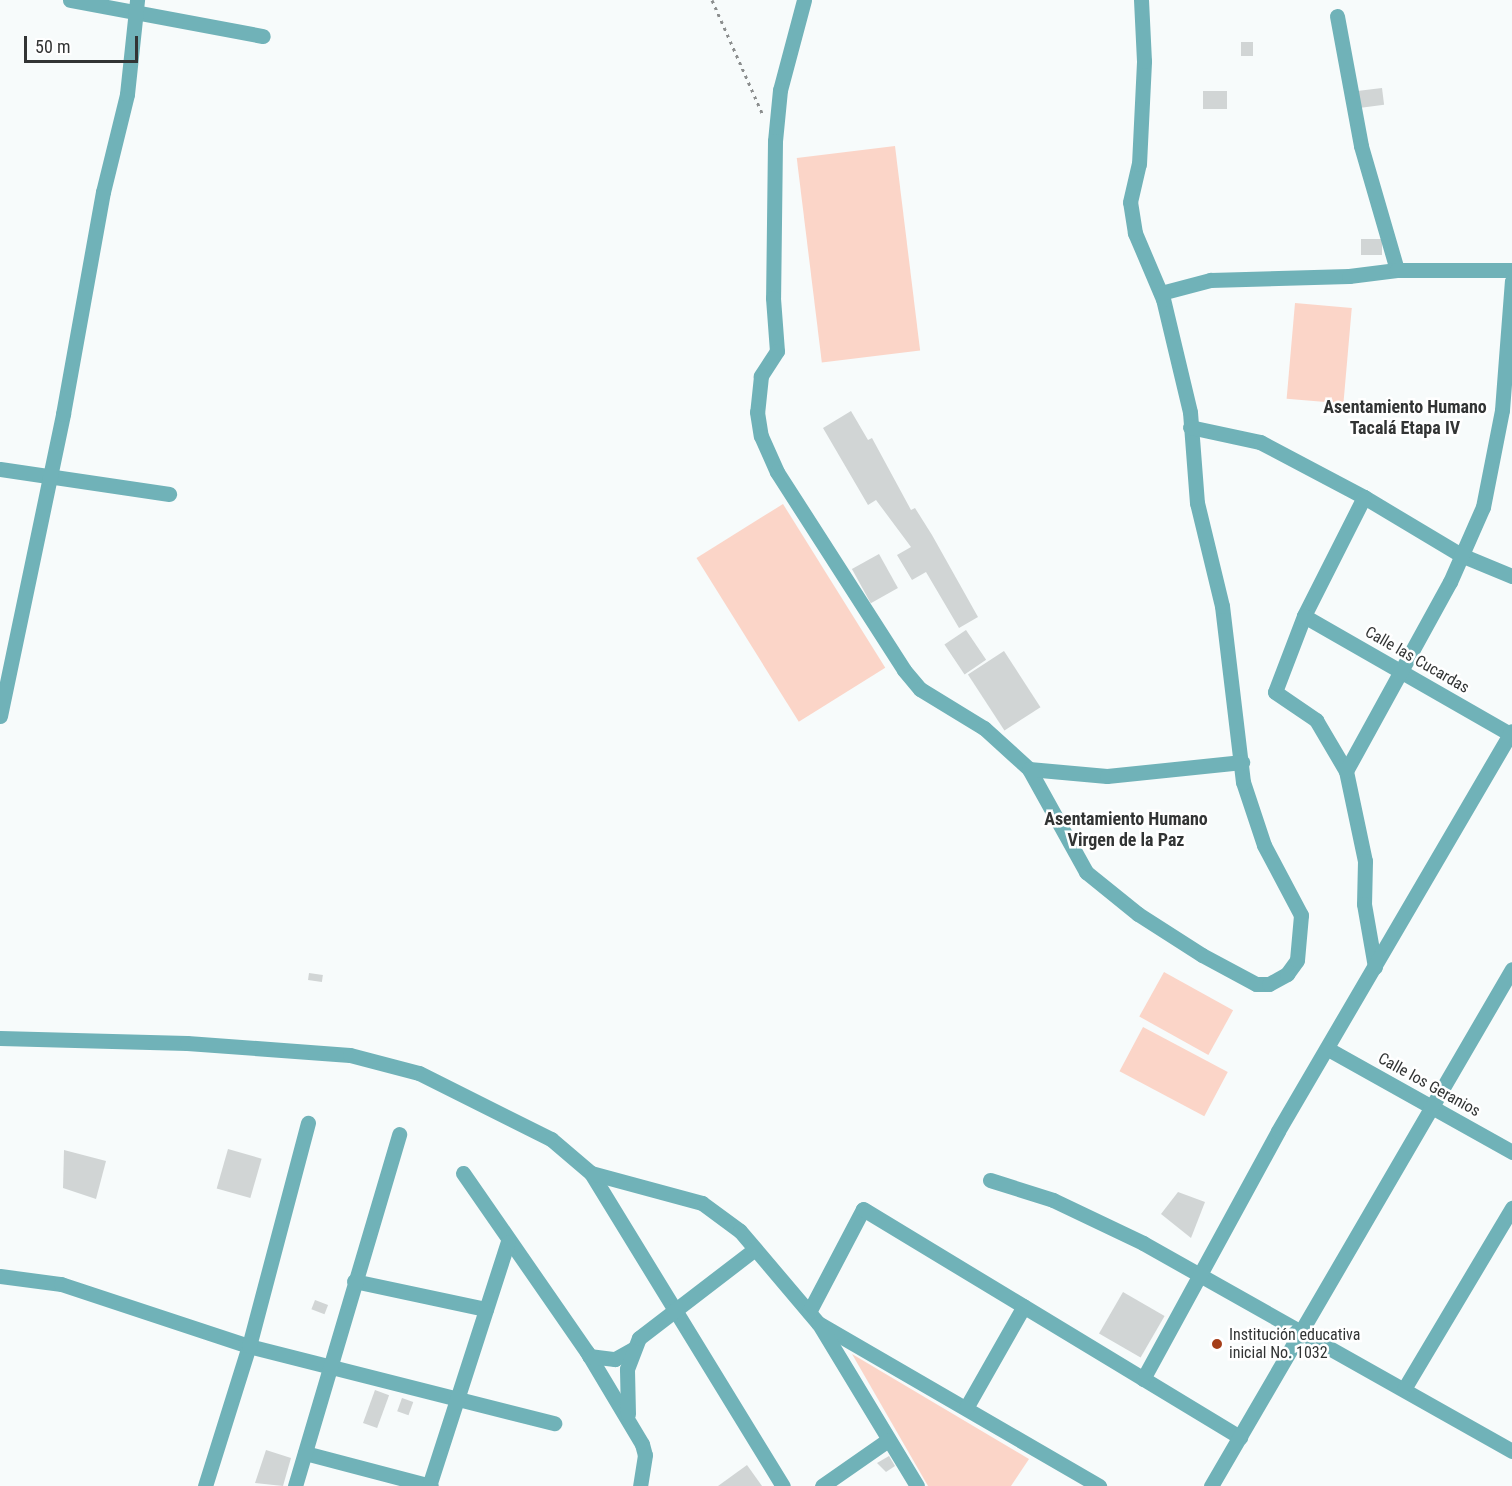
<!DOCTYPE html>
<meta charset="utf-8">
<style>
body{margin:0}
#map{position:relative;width:1512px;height:1486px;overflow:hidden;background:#f7fbfb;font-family:"Roboto Condensed",sans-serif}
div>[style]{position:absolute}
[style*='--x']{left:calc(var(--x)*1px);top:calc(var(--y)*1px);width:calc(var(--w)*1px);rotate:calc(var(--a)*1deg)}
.green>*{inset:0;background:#fbd5c8;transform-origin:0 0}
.building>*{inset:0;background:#d1d5d5;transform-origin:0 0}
.path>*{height:3px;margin-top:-1.5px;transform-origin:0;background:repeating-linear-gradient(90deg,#8b8e8e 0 3px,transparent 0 7.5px)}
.minor>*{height:15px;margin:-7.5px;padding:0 7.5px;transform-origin:7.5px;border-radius:7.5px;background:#70b2b8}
.dots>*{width:16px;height:16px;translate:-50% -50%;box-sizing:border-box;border:3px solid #fff;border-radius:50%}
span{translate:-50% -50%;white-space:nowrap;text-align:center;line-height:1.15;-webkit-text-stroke:5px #fff;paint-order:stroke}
.street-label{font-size:16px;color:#323434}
.poi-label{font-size:16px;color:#323434}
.left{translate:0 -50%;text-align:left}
.neighbourhood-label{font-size:18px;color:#323434;font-weight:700}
.scale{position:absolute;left:24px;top:36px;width:114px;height:27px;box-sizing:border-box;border:3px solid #323434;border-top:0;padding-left:8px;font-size:18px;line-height:21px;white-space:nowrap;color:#323434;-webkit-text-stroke:4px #fff;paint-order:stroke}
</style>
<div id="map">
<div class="green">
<i style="left:895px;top:146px;width:206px;height:99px;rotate:83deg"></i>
<i style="left:1295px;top:303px;width:57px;height:96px;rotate:5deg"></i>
<i style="left:783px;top:504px;width:193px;height:102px;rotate:58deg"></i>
<i style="left:1164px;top:972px;width:79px;height:51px;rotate:29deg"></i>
<i style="left:1143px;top:1027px;width:96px;height:50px;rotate:28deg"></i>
<i style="clip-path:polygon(852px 1354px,1029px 1459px,1011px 1486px,928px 1486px)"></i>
</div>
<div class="building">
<i style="left:1241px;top:42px;width:12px;height:14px"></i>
<i style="left:1382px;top:88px;width:17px;height:27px;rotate:83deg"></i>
<i style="left:1203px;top:91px;width:24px;height:18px"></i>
<i style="left:1361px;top:239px;width:21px;height:16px"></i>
<i style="clip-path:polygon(851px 411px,868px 440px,872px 438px,911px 510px,915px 508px,932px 535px,978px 617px,959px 628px,926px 572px,912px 580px,897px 555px,911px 547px,876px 500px,868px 505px,823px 428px)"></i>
<i style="left:879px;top:554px;width:39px;height:31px;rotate:61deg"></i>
<i style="left:966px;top:630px;width:36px;height:26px;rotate:56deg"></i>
<i style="left:1004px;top:651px;width:67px;height:43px;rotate:57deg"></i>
<i style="left:309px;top:973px;width:14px;height:7px;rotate:8deg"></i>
<i style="left:228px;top:1149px;width:35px;height:41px;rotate:16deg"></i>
<i style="clip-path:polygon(64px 1150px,106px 1161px,96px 1199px,63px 1188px)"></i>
<i style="clip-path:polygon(1178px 1192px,1205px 1202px,1191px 1238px,1161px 1214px)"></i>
<i style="left:1123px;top:1292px;width:48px;height:48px;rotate:30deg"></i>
<i style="left:315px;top:1300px;width:14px;height:10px;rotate:21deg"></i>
<i style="left:375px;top:1390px;width:15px;height:35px;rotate:20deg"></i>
<i style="left:402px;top:1398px;width:12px;height:14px;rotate:20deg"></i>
<i style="clip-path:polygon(266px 1450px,291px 1458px,283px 1486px,255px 1483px)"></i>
<i style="clip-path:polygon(889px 1456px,895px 1466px,886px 1472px,877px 1463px)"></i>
<i style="clip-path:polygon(747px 1465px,762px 1486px,718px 1486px)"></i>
</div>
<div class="path">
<i style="--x:712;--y:0;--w:126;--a:66.1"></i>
</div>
<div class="minor">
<i style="--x:70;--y:0;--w:196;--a:10.6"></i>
<i style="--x:804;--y:0;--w:93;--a:104.9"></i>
<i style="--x:780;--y:90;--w:51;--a:95.6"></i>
<i style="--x:775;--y:141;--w:157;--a:90.7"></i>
<i style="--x:773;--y:298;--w:53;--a:85.7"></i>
<i style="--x:777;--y:351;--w:30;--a:123"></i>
<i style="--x:761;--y:376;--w:36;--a:96"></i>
<i style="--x:757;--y:412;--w:24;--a:81"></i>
<i style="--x:761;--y:436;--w:39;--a:66"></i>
<i style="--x:777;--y:472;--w:235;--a:57.3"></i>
<i style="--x:904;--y:670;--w:25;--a:50"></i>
<i style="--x:920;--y:689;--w:75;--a:31.4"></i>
<i style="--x:984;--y:728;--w:61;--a:42.3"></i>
<i style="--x:1029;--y:769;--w:118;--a:61"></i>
<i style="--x:1086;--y:872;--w:67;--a:38.9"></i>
<i style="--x:1138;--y:914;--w:76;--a:32.6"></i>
<i style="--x:1202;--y:955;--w:61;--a:28.2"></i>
<i style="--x:1256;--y:984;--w:13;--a:0"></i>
<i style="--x:1269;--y:984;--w:21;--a:-29"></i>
<i style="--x:1287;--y:974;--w:17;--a:-54"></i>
<i style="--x:1297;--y:960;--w:45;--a:-84.9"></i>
<i style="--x:1301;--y:915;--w:79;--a:-117.9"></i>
<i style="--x:1264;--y:845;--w:66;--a:-108.4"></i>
<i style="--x:1243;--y:782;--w:177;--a:-96.8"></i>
<i style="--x:1222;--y:606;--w:106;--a:-103.6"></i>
<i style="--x:1197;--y:503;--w:91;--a:-94.4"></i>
<i style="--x:1190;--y:412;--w:116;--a:-103.4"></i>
<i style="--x:1163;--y:299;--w:72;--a:-113"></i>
<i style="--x:1135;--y:233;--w:31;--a:-99"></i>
<i style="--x:1130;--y:202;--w:39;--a:-77"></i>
<i style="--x:1139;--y:164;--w:103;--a:-87.2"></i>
<i style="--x:1144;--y:61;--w:61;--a:-92.8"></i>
<i style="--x:1337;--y:16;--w:132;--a:79.5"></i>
<i style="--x:1361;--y:146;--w:129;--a:73.8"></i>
<i style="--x:1161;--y:293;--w:51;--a:-14.9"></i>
<i style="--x:1210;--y:280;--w:139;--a:-1.6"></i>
<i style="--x:1349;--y:276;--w:48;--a:-7.1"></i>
<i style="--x:1397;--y:270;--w:115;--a:0"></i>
<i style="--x:1190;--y:427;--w:72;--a:12.1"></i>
<i style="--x:1260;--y:442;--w:118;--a:27.9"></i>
<i style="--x:1364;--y:497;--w:113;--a:30.9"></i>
<i style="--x:1461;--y:555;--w:55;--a:22.4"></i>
<i style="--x:0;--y:469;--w:171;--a:8.4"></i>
<i style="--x:1364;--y:497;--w:133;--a:116.8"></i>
<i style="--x:1304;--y:616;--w:81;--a:110.9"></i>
<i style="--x:1275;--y:692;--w:50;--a:34.3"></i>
<i style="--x:1316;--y:720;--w:59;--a:59.5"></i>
<i style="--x:1346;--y:771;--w:92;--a:78.1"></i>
<i style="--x:1365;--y:861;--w:43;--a:91.3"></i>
<i style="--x:1364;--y:904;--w:64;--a:80.1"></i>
<i style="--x:1304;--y:616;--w:240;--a:29.8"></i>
<i style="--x:0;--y:716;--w:309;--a:-78.2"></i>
<i style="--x:63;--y:414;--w:226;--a:-79.8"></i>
<i style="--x:103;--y:192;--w:101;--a:-76.2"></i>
<i style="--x:127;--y:94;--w:95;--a:-83.9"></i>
<i style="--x:1029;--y:769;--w:78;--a:5.1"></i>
<i style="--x:1107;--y:776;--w:136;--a:-5.9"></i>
<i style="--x:1346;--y:771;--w:216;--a:-61.2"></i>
<i style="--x:1450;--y:582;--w:82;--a:-66.3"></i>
<i style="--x:1483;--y:507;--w:99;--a:-78.9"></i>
<i style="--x:1502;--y:410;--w:129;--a:-85.6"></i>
<i style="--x:0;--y:1038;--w:187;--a:1.5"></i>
<i style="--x:187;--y:1043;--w:163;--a:4.2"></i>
<i style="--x:350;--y:1055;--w:71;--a:14.6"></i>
<i style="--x:419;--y:1073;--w:148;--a:26.6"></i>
<i style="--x:551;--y:1139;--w:52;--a:40.4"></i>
<i style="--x:591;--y:1173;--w:367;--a:58.5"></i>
<i style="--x:1328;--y:1049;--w:211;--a:29.2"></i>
<i style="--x:463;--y:1173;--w:218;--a:55.3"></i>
<i style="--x:587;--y:1352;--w:107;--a:59.1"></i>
<i style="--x:642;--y:1444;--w:11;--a:75"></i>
<i style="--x:645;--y:1455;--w:31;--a:99"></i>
<i style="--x:591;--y:1173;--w:115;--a:15.1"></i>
<i style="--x:702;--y:1203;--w:47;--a:36.4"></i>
<i style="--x:740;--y:1231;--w:121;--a:49.7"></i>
<i style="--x:818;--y:1323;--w:325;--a:30.1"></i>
<i style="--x:990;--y:1180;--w:66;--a:17.6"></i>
<i style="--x:1053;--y:1200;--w:100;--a:25.5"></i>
<i style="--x:1143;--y:1243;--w:424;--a:29.4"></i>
<i style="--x:0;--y:1276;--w:62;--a:7.5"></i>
<i style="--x:61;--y:1284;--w:198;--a:18.3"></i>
<i style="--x:249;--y:1346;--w:315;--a:14.2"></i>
<i style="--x:354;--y:1281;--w:135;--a:12"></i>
<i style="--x:809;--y:1312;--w:116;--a:-62.3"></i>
<i style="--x:863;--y:1209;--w:441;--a:31.2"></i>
<i style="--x:819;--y:1324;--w:189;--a:58.8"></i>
<i style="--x:589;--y:1356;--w:26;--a:7"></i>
<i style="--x:615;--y:1359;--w:21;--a:-29"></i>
<i style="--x:1143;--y:1379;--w:282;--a:-61.4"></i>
<i style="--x:1278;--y:1131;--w:463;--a:-59.7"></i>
<i style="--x:1404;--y:1389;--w:211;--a:-59.2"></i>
<i style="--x:966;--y:1408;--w:117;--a:-60.4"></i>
<i style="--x:628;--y:1414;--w:45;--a:-91.3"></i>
<i style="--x:627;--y:1369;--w:33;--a:-69"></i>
<i style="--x:639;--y:1338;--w:146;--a:-37.5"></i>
<i style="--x:305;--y:1453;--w:130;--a:14.7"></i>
<i style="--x:205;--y:1486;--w:147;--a:-72.6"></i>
<i style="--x:249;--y:1346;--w:231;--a:-75.2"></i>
<i style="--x:295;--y:1486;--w:367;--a:-73.5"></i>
<i style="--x:429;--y:1486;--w:256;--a:-72.1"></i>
<i style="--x:822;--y:1486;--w:80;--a:-34.9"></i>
<i style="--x:1211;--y:1486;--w:598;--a:-59.79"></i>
</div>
<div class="dots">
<i style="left:1217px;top:1344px;background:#a53e19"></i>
</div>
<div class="street-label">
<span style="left:1417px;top:660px;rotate:30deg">Calle las Cucardas</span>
<span style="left:1429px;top:1085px;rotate:29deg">Calle los Geranios</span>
</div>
<div class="poi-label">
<span class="left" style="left:1229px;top:1344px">Institución educativa<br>inicial No. 1032</span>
</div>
<div class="neighbourhood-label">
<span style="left:1405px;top:418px">Asentamiento Humano<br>Tacalá Etapa IV</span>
<span style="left:1126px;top:830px">Asentamiento Humano<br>Virgen de la Paz</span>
</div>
<div class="scale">50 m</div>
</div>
